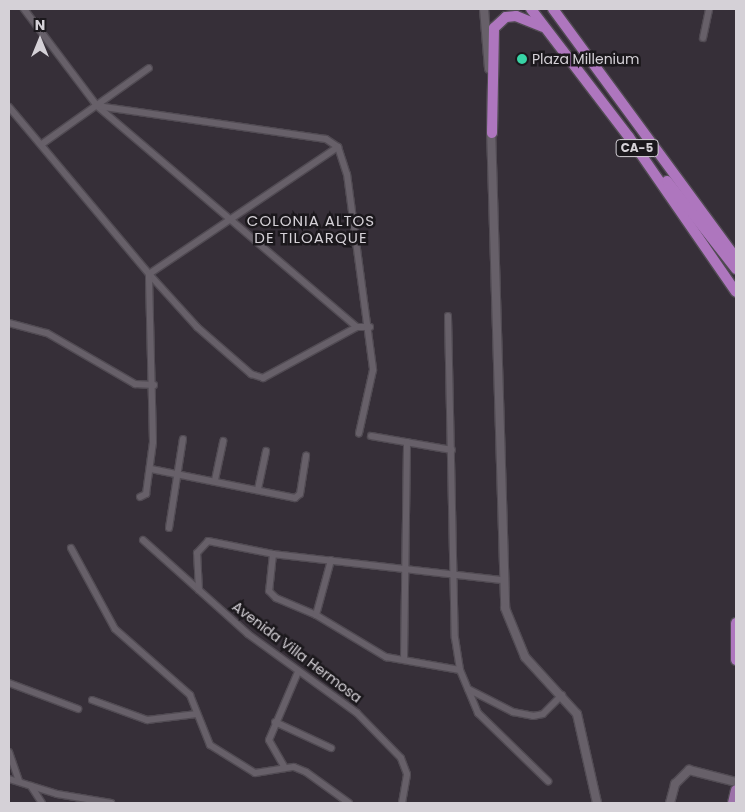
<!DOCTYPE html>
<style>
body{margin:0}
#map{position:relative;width:745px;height:812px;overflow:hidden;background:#362f38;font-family:Poppins,sans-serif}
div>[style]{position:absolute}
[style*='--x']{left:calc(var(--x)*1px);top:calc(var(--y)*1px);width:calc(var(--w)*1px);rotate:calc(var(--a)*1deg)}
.roads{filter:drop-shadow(1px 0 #514b53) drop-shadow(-1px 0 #514b53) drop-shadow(0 1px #514b53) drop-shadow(0 -1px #514b53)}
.minor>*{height:6px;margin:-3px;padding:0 3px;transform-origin:3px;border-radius:3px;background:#676069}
.tertiary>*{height:8px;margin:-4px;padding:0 4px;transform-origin:4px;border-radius:4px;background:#676069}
.primary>*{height:10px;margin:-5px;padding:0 5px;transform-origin:5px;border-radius:5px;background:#9c71a9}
.trunk>*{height:10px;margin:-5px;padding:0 5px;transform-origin:5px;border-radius:5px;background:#ae76be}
.dots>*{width:14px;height:14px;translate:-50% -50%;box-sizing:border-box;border:2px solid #1b181c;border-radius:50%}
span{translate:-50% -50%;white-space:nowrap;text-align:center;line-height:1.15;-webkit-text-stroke:5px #1b181c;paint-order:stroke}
.shield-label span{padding:1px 4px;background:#1b181c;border:1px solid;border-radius:4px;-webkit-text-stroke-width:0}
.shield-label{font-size:12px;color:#d5d1d7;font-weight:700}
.poi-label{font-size:14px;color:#d5d1d7}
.left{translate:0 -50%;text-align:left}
.street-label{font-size:14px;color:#d5d1d7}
.neighbourhood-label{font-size:15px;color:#d5d1d7;letter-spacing:1px}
.frame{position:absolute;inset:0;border:10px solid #d5d1d7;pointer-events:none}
.north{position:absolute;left:15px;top:15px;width:50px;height:50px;-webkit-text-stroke:4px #1b181c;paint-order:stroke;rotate:0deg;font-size:14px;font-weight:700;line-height:20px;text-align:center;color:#d5d1d7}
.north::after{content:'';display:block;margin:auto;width:18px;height:22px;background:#d5d1d7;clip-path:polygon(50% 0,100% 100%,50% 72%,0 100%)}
</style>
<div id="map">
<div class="roads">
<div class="minor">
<i style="--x:24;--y:9;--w:121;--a:53"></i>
<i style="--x:97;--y:106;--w:341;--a:40.4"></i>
<i style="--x:357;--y:327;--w:13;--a:0"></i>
<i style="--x:703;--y:38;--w:30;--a:-78"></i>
<i style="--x:97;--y:106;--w:231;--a:8.2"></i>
<i style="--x:326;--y:139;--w:14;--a:34"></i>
<i style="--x:338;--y:147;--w:28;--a:72"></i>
<i style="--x:347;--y:174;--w:198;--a:82.4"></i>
<i style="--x:373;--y:370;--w:65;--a:102.5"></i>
<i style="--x:9;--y:107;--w:218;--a:50"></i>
<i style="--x:149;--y:274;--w:72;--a:47.8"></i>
<i style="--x:197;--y:327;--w:72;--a:41"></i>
<i style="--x:251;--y:374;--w:13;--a:18"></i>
<i style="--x:263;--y:378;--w:107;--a:-28.5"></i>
<i style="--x:42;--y:144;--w:131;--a:-35.4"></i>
<i style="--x:149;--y:274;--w:228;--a:-33.9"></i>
<i style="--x:448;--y:316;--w:322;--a:88.8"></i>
<i style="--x:455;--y:638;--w:32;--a:81"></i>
<i style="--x:460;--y:670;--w:47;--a:67.3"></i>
<i style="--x:478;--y:713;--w:98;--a:44.2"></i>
<i style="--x:9;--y:323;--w:39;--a:15"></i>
<i style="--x:47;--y:333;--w:102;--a:30.1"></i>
<i style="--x:135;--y:384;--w:19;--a:3"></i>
<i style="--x:371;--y:436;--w:82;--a:9.8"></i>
<i style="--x:151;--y:469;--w:147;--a:11.4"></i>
<i style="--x:295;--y:498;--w:6;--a:-39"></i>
<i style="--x:300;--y:494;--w:39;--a:-81"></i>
<i style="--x:215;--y:480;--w:40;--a:-78"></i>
<i style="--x:258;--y:489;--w:39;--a:-78"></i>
<i style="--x:140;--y:497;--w:7;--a:-27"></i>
<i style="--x:146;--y:494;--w:52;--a:-82.3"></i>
<i style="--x:153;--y:442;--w:168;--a:-91.4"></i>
<i style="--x:169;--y:528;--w:90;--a:-81.1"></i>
<i style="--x:143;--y:540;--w:75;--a:41.8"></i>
<i style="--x:71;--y:548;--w:92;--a:61.5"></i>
<i style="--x:115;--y:629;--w:100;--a:41.3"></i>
<i style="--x:190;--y:695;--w:54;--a:68.2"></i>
<i style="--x:210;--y:745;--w:53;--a:31.9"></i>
<i style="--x:255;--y:773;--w:39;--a:-9"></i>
<i style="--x:294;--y:767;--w:13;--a:23"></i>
<i style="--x:306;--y:772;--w:53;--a:35.8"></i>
<i style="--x:273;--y:554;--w:37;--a:96"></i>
<i style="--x:269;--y:591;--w:10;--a:45"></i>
<i style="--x:276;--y:598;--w:43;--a:23"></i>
<i style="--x:316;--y:615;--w:82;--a:31"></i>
<i style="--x:386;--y:657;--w:75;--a:10"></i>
<i style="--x:316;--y:615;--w:57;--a:-74.7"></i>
<i style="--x:404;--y:660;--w:218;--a:-89.2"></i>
<i style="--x:9;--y:683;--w:74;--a:20.6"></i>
<i style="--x:468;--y:689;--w:51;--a:27.1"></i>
<i style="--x:513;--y:712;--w:20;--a:11"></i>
<i style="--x:533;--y:716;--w:10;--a:-11"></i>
<i style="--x:543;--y:714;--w:27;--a:-45"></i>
<i style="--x:92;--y:700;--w:59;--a:20"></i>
<i style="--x:147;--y:720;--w:50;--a:-6.8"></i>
<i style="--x:275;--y:722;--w:62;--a:24.9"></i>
<i style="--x:9;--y:752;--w:31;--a:71"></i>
<i style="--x:285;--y:768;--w:32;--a:-120"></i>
<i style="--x:269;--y:740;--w:74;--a:-66.9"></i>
<i style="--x:9;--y:779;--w:50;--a:17.4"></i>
<i style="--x:57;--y:794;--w:55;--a:9.5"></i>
<i style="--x:31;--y:786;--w:20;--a:57"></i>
<i style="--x:402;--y:803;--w:29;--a:-80"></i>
<i style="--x:407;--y:774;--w:17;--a:-111"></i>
<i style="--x:401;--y:758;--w:63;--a:-134.4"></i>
<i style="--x:357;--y:713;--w:135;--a:-144.1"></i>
<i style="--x:248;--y:634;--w:66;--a:-138.1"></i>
<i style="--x:199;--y:590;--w:37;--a:-93"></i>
<i style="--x:197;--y:553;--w:16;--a:-47"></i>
<i style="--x:208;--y:541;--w:66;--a:11.3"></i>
<i style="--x:273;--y:554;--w:229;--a:6.5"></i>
</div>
<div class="tertiary">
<i style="--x:484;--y:9;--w:60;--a:85.2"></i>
<i style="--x:491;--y:128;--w:480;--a:88.3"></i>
<i style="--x:505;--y:608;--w:53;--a:67.8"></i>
<i style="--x:525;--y:657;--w:77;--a:47.6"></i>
<i style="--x:577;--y:714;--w:91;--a:77.3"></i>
<i style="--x:670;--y:803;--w:20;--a:-75"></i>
<i style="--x:675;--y:784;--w:20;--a:-45"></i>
<i style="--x:689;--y:770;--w:49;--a:14.3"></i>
</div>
<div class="primary">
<i style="--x:733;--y:803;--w:13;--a:-77"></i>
</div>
<div class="trunk">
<i style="--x:531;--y:9;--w:161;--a:52.6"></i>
<i style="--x:629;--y:137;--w:188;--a:55.4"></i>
<i style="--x:553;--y:9;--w:309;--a:53.7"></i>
<i style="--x:492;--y:133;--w:105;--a:-88.9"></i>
<i style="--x:494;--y:28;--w:16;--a:-43"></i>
<i style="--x:506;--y:17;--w:10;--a:-6"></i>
<i style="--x:516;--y:16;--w:29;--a:22"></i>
<i style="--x:667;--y:181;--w:112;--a:51.9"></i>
<i style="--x:736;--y:623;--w:37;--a:90"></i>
</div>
</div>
<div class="dots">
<i style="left:522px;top:59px;background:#38d4a6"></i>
</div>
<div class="shield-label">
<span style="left:637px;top:148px">CA-5</span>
</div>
<div class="poi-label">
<span class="left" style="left:532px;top:59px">Plaza Millenium</span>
</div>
<div class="street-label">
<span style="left:297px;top:652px;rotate:37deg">Avenida Villa Hermosa</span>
</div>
<div class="neighbourhood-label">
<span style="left:311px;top:229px">COLONIA ALTOS<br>DE TILOARQUE</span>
</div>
<div class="frame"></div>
<div class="north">N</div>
</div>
